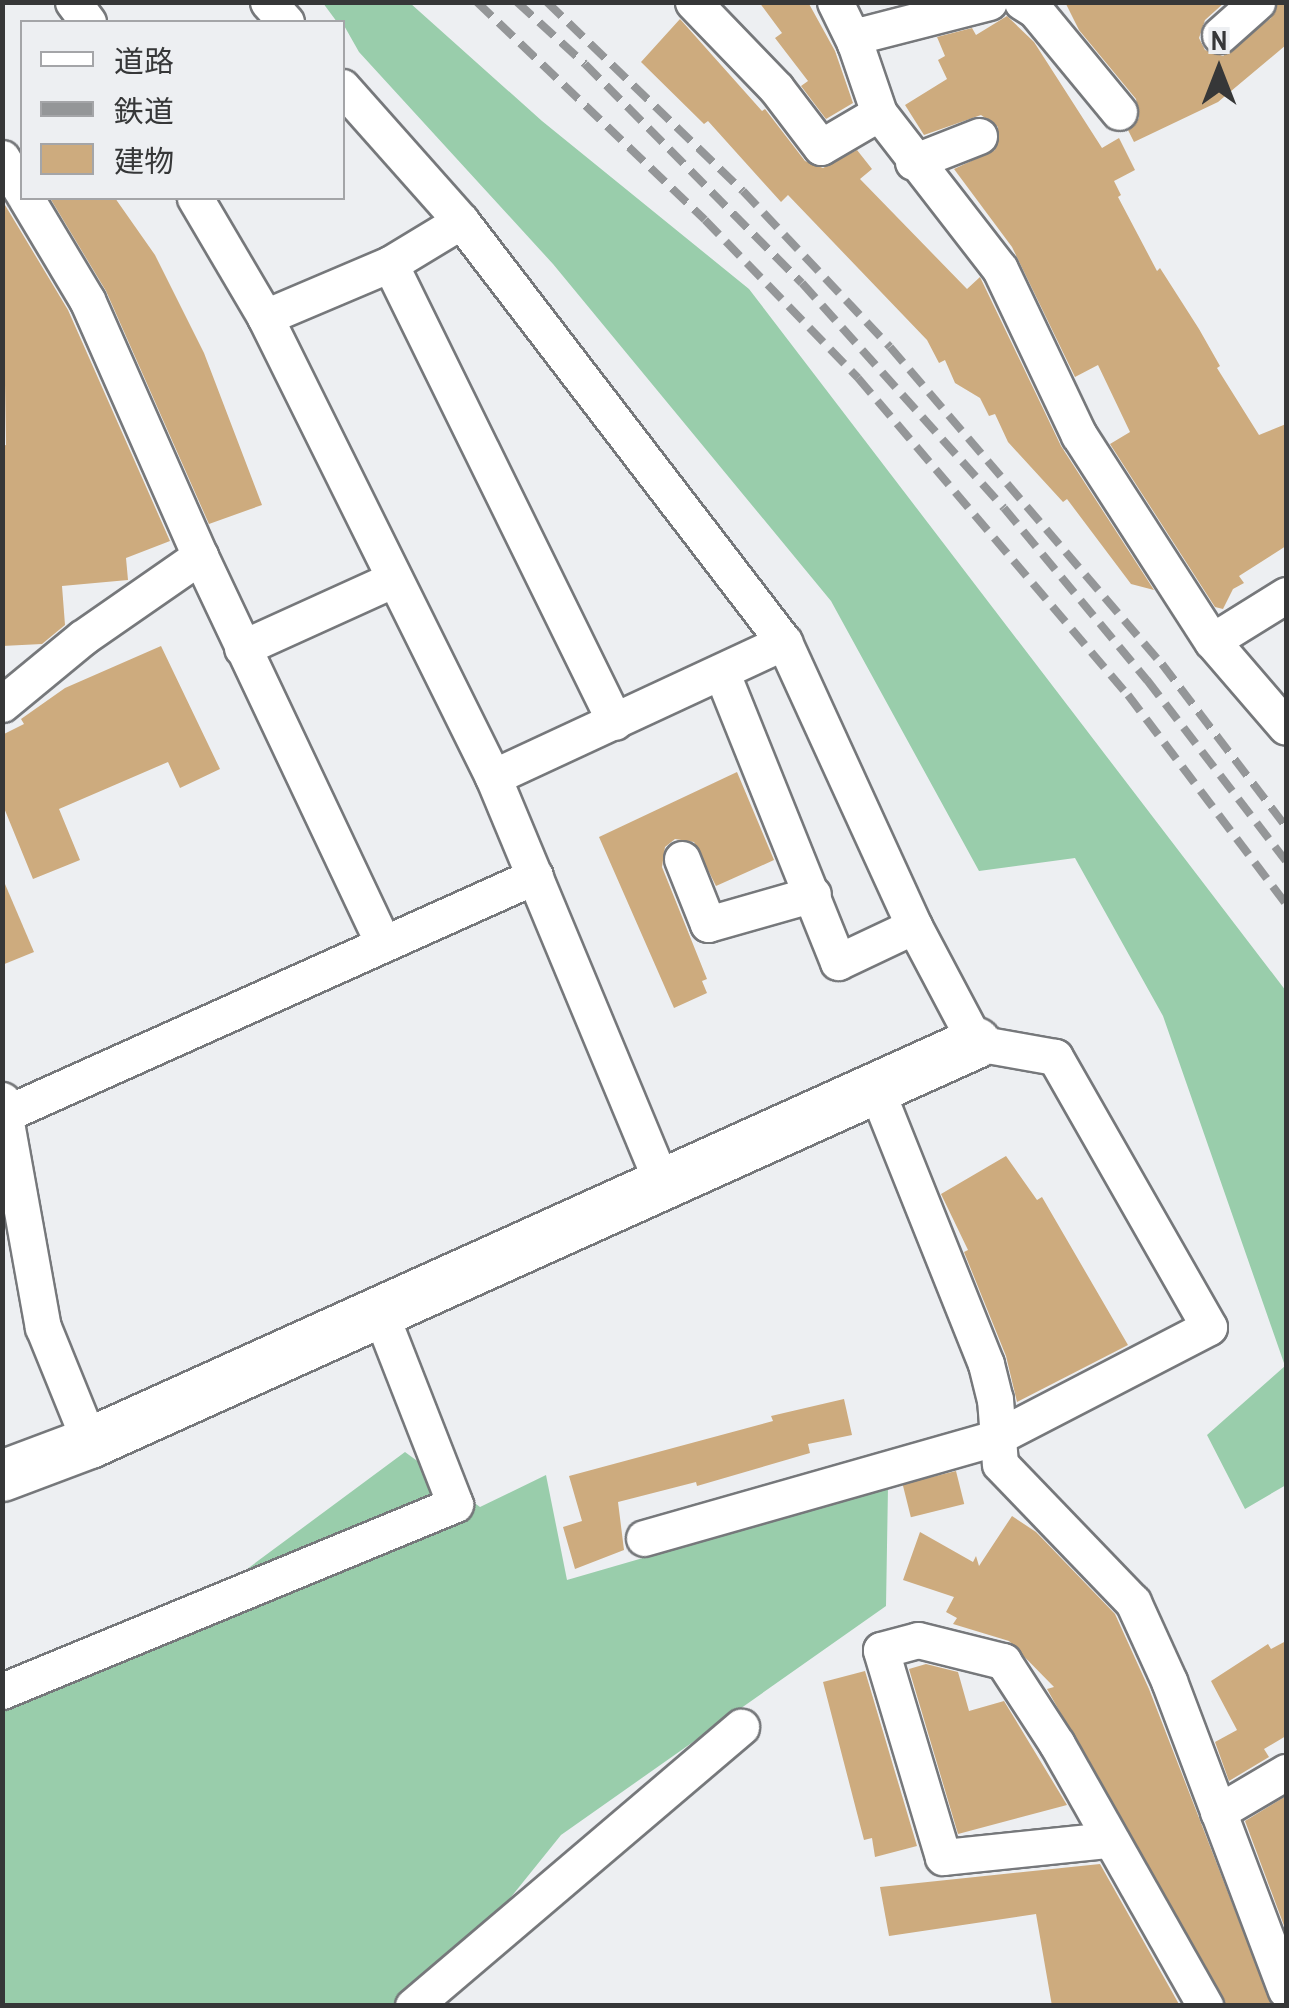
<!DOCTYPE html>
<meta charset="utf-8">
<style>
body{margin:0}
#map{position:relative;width:1289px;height:2008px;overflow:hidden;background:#edeff2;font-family:"Archivo Narrow","Noto Sans JP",sans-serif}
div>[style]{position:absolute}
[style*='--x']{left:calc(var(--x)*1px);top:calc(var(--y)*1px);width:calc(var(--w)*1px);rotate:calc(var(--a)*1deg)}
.forest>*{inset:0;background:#99cdab}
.building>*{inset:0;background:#cdab7e;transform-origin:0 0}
.roads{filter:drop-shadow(2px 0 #76787b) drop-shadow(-2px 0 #76787b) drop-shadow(0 2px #76787b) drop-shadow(0 -2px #76787b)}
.street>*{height:35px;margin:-17.5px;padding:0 17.5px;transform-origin:17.5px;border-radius:17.5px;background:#fff}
.secondary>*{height:50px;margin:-25px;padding:0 25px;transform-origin:25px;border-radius:25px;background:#fff}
.rail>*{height:8px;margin-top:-4px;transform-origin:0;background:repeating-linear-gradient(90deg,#949698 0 20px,transparent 0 30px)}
span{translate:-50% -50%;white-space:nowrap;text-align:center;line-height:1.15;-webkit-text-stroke:8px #edeff2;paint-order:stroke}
.frame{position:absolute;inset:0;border:5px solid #363738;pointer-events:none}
.legend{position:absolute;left:20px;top:20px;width:325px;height:180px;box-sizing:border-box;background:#edeff2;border:2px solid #a4a5a8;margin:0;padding:12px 18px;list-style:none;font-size:30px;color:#363738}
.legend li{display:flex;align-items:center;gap:20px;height:50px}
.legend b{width:50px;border:2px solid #a4a5a8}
.north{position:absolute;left:1169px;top:20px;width:100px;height:100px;-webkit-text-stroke:8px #edeff2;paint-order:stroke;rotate:0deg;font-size:28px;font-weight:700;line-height:40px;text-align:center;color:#363738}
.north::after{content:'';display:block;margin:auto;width:35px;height:45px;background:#363738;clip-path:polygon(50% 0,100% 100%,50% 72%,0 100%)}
</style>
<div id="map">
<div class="forest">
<i style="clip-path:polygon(323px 3px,410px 3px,542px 121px,749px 289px,1286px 991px,1286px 1485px,1245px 1509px,1207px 1435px,1285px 1366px,1163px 1016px,1075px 858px,979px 871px,831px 601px,553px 264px,359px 52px,342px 22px,337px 22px)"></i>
<i style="clip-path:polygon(405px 1452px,480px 1507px,546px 1475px,567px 1580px,888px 1487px,886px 1606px,561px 1835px,424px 2005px,3px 2006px,3px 1708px,131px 1655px)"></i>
</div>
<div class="building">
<i style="clip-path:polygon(759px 2px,808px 2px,835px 51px,853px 103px,826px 119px,801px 86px,808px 81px,775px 38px,782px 33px)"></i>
<i style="clip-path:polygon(1065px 2px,1225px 2px,1205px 20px,1199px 38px,1205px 50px,1223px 56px,1271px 18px,1278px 2px,1286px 2px,1286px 45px,1218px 102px,1134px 142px,1128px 130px,1139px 118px,1136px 99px,1079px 30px)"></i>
<i style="clip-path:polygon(1007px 16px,1034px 42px,1102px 148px,1119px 138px,1135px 170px,1114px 181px,1121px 195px,1118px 197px,1157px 271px,1160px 268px,1199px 329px,1220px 366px,1217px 368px,1259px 435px,1286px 424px,1286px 546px,1239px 576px,1244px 583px,1233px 589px,1223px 609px,1215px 607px,1110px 444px,1130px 432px,1098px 365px,1075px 377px,1012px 247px,954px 169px,995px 150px,998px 127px,981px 115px,924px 135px,905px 105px,947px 79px,938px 60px,945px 56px,937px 37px,972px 28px,976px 35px)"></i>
<i style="clip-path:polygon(680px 19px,762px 111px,765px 109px,805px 161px,823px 168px,857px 150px,872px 169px,860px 179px,967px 289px,980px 277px,1061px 446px,1154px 590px,1131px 584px,1067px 499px,1063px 502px,1008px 442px,995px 414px,989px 416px,980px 398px,955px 383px,945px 360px,939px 363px,927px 340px,788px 195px,781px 202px,708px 121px,704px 124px,641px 62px)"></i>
<i style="clip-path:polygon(50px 198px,115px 198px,155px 255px,204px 353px,262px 505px,209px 524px,106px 291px)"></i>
<i style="clip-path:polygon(2px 200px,68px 310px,170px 541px,126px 558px,128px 580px,62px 586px,65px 625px,42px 644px,2px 646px,2px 446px,6px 445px)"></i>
<i style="clip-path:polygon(161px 646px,220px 769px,180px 788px,168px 762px,59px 809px,80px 860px,33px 879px,2px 803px,2px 735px,24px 724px,21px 719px,65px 688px)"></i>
<i style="clip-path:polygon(737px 772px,774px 860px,716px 886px,694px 842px,675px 839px,665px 847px,662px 867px,707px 979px,702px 981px,707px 993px,674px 1008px,599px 837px)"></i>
<i style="clip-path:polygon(2px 877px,34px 952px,2px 965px)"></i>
<i style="clip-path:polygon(1006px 1156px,1037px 1200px,1042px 1197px,1128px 1345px,1017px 1402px,1006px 1356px,964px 1252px,968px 1250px,941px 1194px)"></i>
<i style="clip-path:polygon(844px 1399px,852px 1435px,808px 1444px,810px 1453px,697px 1486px,696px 1482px,618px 1502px,624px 1550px,575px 1569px,563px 1527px,582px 1521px,569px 1476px,773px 1421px,771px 1416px)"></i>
<i style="left:956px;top:1471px;width:34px;height:55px;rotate:76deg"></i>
<i style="clip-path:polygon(1012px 1516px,1036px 1532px,1115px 1614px,1149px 1689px,1272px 2006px,1226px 2006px,1047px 1689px,1054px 1687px,1009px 1641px,953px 1624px,957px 1618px,946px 1612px,954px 1597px,903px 1580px,920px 1532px,973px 1562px,976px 1556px,979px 1566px)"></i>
<i style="clip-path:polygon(1286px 1641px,1286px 1736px,1264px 1749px,1269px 1757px,1229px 1781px,1215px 1742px,1237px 1730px,1211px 1681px,1268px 1644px,1271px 1649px)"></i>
<i style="clip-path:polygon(926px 1664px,958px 1672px,969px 1711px,1004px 1701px,1067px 1805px,958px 1834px,909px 1669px)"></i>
<i style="clip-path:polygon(865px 1671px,917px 1846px,875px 1857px,872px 1838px,864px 1840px,823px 1682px)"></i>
<i style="clip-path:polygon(1286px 1796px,1286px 1931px,1245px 1821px)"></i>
<i style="clip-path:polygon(1100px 1864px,1180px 2006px,1052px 2006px,1036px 1914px,889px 1936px,880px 1887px)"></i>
</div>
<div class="roads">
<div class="street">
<i style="--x:73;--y:2;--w:25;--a:53"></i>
<i style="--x:268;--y:2;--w:27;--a:48"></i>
<i style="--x:693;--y:2;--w:120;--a:46"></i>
<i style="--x:776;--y:88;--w:74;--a:52.7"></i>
<i style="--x:821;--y:147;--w:67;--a:-30.4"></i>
<i style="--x:835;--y:2;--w:46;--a:64"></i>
<i style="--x:989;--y:2;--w:129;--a:165.6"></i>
<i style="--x:864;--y:34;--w:13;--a:135"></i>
<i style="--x:855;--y:43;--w:74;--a:71.1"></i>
<i style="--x:879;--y:113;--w:197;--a:52.2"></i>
<i style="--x:1000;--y:269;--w:184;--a:64.6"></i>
<i style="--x:1079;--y:435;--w:245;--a:57.2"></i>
<i style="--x:1212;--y:641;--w:113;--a:49.3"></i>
<i style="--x:1022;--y:2;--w:15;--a:32"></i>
<i style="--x:1035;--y:10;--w:132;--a:50.5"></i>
<i style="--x:1220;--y:35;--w:50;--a:-41.7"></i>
<i style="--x:342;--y:87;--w:179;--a:48.4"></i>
<i style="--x:461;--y:221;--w:531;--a:52.5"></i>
<i style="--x:784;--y:642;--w:312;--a:65.4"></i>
<i style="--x:2;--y:158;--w:39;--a:59"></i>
<i style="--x:913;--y:162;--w:71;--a:-21.5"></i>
<i style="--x:195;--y:198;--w:138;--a:59.5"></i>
<i style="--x:265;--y:317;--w:513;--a:63.63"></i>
<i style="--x:493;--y:777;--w:442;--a:67.4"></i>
<i style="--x:390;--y:264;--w:510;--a:63.84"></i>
<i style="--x:265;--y:317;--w:136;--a:-23"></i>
<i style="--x:390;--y:264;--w:83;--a:-31.2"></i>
<i style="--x:200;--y:556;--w:429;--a:64.7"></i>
<i style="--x:1212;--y:641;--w:87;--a:-31.9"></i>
<i style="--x:242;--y:648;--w:167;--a:-24.4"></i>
<i style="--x:2;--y:704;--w:104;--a:-39.5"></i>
<i style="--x:82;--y:638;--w:144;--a:-34.8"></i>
<i style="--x:200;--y:556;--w:280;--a:-113.8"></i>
<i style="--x:87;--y:300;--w:119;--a:-120.9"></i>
<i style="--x:493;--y:777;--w:321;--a:-24.9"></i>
<i style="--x:682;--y:859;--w:70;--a:68.2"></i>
<i style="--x:708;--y:924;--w:109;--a:-15.9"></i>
<i style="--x:876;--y:1089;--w:296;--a:68.2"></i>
<i style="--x:986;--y:1364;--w:36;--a:76"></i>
<i style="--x:995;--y:1399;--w:65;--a:85.6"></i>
<i style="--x:1000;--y:1464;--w:192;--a:46.1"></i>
<i style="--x:1133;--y:1602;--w:87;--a:65.5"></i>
<i style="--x:1169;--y:1681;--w:330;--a:69.3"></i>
<i style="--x:2;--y:1100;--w:231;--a:79.8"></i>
<i style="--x:43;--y:1327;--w:125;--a:67.9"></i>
<i style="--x:5;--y:1114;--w:581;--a:-24.18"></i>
<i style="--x:644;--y:1538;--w:365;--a:-15.9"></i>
<i style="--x:995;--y:1438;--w:241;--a:-27.4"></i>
<i style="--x:1209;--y:1327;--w:311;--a:-119.7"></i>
<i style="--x:1055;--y:1057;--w:80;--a:-170"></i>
<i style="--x:976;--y:1043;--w:132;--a:-117.9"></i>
<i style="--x:914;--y:926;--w:84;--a:154.7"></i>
<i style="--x:838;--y:962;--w:310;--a:-111.9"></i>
<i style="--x:2;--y:1691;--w:490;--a:-22.4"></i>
<i style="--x:455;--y:1504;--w:205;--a:-111.4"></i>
<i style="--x:1218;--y:1812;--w:79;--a:-30.5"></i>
<i style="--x:1108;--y:1840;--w:166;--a:174.1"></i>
<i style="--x:943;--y:1857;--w:216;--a:-106.7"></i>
<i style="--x:881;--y:1650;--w:38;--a:-15"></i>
<i style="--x:918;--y:1640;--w:88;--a:13.9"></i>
<i style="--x:1003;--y:1661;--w:99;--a:57"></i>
<i style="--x:1057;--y:1744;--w:301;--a:60.5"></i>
<i style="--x:413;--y:2006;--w:431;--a:-40.4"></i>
</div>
<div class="secondary">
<i style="--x:2;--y:1476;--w:94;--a:-20.6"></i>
<i style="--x:90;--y:1443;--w:972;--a:-24.3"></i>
</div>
</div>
<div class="rail">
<i style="--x:477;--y:2;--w:315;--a:43.7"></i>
<i style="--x:705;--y:220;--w:220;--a:45.9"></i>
<i style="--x:858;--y:378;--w:416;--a:49.6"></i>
<i style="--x:1128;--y:695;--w:262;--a:52.9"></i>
<i style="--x:517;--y:2;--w:92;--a:42.4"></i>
<i style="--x:585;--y:64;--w:308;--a:45.3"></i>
<i style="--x:802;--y:283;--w:302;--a:48.1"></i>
<i style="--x:1004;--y:508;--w:224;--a:50.3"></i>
<i style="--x:1147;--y:680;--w:228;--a:52.5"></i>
<i style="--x:547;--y:2;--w:272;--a:44"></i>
<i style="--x:743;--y:191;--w:214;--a:46.7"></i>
<i style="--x:890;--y:347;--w:418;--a:49.4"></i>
<i style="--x:1162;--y:664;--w:205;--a:52.7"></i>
</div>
<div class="frame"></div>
<ul class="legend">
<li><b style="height:12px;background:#fff"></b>道路</li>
<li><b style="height:12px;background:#949698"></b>鉄道</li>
<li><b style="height:28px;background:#cdab7e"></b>建物</li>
</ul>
<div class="north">N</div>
</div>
